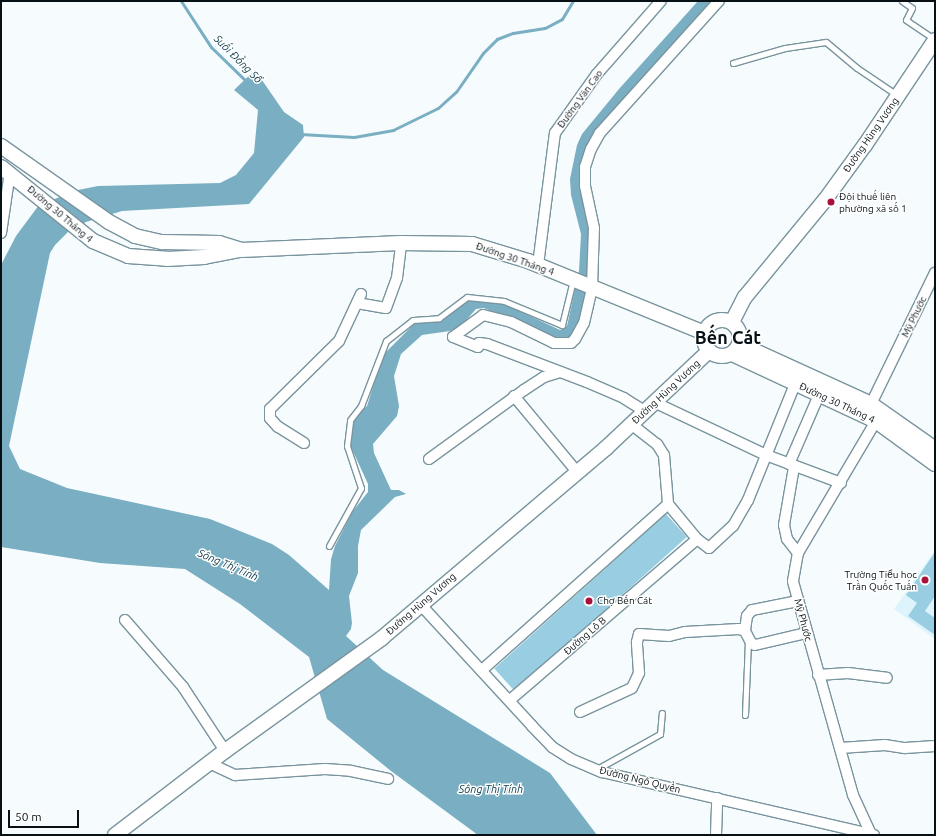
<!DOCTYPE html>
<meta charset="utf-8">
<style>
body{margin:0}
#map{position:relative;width:936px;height:836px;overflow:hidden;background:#f6fcfe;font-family:Ubuntu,sans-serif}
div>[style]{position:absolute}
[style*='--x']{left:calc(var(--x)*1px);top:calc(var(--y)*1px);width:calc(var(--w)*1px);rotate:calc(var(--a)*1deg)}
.built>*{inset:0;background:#def4fd}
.water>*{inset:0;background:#7aaec2}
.stream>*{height:3px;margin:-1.5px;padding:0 1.5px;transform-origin:1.5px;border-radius:1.5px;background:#7aaec2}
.building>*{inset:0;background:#99cee2;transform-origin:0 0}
.roads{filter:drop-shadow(1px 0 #79949e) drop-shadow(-1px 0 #79949e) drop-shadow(0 1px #79949e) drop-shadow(0 -1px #79949e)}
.service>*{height:5px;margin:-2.5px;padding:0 2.5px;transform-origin:2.5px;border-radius:2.5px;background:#fff}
.minor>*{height:10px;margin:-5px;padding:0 5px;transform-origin:5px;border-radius:5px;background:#fff}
.secondary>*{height:14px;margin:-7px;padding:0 7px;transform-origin:7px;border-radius:7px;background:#fff}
.secondary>.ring{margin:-7px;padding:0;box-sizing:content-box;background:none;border:14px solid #fff;border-radius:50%}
.dots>*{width:11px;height:11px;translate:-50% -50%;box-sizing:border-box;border:2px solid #fff;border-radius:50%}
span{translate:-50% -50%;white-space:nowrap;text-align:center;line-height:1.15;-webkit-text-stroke:3px #fff;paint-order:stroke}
.street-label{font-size:10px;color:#071115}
.poi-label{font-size:10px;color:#071115}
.left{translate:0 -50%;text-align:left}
.right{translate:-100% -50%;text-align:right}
.water-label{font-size:11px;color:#0a3a49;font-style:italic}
.town-label{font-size:18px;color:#071115;font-weight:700}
.frame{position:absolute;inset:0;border:2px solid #071115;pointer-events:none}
.scale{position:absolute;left:8px;top:810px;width:71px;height:18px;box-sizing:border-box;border:2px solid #071115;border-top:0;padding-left:5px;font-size:12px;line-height:14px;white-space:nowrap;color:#071115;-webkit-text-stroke:3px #fff;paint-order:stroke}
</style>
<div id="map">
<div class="built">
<i style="clip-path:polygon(935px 550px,935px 639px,894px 609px)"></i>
</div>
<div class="water">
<i style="clip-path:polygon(698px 1px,715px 1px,598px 134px,582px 194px,591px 222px,591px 270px,579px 326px,570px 339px,554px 338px,484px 308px,476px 309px,462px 325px,450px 331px,422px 335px,401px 354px,394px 376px,399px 406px,397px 416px,373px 444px,374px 453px,391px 490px,399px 490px,406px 494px,395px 497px,361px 530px,358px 546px,358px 573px,349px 596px,352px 623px,351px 629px,346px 636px,383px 670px,550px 773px,597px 835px,478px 835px,391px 771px,327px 719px,309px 657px,240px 604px,185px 569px,100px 563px,1px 547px,1px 265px,16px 236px,39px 205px,78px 190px,98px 186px,220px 183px,236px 175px,254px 153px,258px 110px,234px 90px,255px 70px,284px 112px,303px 125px,304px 137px,249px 204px,122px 211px,86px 222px,68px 232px,55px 245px,50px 253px,9px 446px,20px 469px,67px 488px,210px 519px,272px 544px,289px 555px,329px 590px,331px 559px,335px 546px,353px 511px,368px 492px,368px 484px,351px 447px,351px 430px,356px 415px,367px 406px,383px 355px,416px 322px,445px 318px,465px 301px,502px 303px,560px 330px,567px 326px,579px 271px,581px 234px,571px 195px,570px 179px,577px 145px,582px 134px,619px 89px)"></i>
</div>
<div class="stream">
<i style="--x:181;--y:1;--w:55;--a:56.9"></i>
<i style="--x:211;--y:47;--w:50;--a:44.2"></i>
<i style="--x:300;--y:134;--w:54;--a:3.2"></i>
<i style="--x:354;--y:137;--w:40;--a:-10"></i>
<i style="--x:393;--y:130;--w:50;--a:-26.1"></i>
<i style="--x:438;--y:108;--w:24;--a:-42"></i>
<i style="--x:456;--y:92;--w:47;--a:-55.3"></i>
<i style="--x:483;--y:53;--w:20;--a:-45"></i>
<i style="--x:497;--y:39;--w:17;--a:-21"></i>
<i style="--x:513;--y:33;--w:32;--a:-9"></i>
<i style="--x:545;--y:28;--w:19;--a:-28"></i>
<i style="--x:562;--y:19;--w:21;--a:-59"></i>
</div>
<div class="building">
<i style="left:666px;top:514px;width:31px;height:231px;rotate:48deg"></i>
<i style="clip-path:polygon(935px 552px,935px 596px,925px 611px,935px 618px,935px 635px,908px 616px,917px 603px,906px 595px)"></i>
</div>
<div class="roads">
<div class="service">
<i style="--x:902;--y:1;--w:12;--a:35"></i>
<i style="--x:912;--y:8;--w:13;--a:117"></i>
<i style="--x:906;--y:20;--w:34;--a:34"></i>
<i style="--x:733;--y:63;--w:54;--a:-16.1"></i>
<i style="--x:785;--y:48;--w:41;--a:-8.3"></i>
<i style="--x:826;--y:42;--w:40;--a:40"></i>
<i style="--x:857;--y:68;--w:48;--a:34"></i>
<i style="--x:329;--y:546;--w:66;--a:-61.1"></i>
<i style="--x:361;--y:488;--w:44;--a:-108.4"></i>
<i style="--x:347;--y:446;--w:26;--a:-83"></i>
<i style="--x:350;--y:420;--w:18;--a:-52"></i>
<i style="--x:361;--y:406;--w:70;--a:-69"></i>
<i style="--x:386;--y:341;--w:34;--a:-38"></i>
<i style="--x:413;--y:320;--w:26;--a:-4"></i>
<i style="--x:439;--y:318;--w:35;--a:-37"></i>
<i style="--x:467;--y:297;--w:37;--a:6"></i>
<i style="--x:504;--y:301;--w:63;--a:22.5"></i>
<i style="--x:562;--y:325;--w:46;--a:-76.3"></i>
<i style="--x:745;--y:715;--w:75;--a:-87.7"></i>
<i style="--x:597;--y:769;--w:72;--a:-29.1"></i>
<i style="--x:660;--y:734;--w:21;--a:-85"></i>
</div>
<div class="minor">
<i style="--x:1;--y:233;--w:62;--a:-81.6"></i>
<i style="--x:538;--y:265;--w:133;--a:-82.7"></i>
<i style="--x:555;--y:133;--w:72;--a:-54.6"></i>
<i style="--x:597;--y:74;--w:97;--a:-48.8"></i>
<i style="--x:357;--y:303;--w:29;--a:10"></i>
<i style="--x:386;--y:308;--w:32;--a:-70"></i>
<i style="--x:397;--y:278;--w:35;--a:-83"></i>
<i style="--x:514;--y:396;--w:99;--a:50.3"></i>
<i style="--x:656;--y:403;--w:122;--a:25.3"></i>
<i style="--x:766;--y:455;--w:80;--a:20.5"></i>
<i style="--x:871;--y:404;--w:146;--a:-64"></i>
<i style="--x:646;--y:412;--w:26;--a:-148"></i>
<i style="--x:624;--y:398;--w:40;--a:-156.6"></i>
<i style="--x:587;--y:382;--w:107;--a:-159.2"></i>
<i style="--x:487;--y:344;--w:8;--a:-173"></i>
<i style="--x:479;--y:343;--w:4;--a:104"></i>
<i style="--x:478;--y:347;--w:27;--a:-158"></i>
<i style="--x:453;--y:337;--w:37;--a:-36"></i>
<i style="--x:483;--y:315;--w:29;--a:14"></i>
<i style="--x:511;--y:322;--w:48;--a:26"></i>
<i style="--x:554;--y:343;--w:17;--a:0"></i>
<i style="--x:571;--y:343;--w:6;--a:-45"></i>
<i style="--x:575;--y:339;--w:18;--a:-61"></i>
<i style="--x:584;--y:323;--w:37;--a:-77"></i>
<i style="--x:592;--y:287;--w:59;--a:-88.1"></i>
<i style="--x:594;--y:228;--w:43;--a:-102.1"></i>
<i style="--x:585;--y:186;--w:19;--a:-90"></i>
<i style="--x:585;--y:167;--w:19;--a:-72"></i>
<i style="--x:591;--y:149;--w:18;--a:-61"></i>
<i style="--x:600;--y:133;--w:178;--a:-48"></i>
<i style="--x:631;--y:424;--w:33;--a:38"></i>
<i style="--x:657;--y:444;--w:13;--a:58"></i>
<i style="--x:664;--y:455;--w:49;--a:85.3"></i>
<i style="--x:668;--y:504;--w:45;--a:50.4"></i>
<i style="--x:697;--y:539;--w:15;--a:37"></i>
<i style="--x:709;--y:548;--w:33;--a:-43"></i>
<i style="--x:733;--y:526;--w:30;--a:-60"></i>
<i style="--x:748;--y:500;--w:125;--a:-67.9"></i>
<i style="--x:304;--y:443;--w:31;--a:-148"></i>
<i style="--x:278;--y:427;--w:12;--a:-132"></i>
<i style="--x:270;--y:418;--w:9;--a:-90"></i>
<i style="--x:270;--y:409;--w:97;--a:-44.6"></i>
<i style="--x:339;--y:341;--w:52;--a:-64.9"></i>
<i style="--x:429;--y:459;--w:117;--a:-36"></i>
<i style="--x:524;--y:390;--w:24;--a:-33"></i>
<i style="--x:544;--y:377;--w:17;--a:-17"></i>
<i style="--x:789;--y:464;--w:75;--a:-66.5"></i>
<i style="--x:794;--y:467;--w:59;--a:99.8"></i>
<i style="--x:784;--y:525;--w:14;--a:78"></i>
<i style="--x:787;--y:539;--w:18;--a:52"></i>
<i style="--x:798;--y:601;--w:47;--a:168.9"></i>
<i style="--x:752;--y:610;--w:8;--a:130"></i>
<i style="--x:747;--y:616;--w:15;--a:98"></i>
<i style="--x:745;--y:631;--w:13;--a:63"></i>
<i style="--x:751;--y:643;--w:4;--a:27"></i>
<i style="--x:755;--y:645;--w:52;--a:-13.2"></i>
<i style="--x:420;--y:604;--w:166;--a:47.4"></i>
<i style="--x:532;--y:726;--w:29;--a:46"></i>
<i style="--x:552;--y:747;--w:22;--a:32"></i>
<i style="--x:571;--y:759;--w:34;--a:23"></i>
<i style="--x:602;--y:772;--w:279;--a:13"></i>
<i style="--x:125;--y:620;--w:89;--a:49.1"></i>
<i style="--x:183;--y:687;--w:77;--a:56.7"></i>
<i style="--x:482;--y:670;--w:249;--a:-41.7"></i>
<i style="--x:818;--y:675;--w:30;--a:-4"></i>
<i style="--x:848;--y:673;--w:39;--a:7"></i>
<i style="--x:510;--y:700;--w:247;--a:-40.7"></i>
<i style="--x:580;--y:712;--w:57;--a:-24.8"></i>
<i style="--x:632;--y:688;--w:17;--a:-65"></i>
<i style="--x:639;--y:673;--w:31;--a:-94"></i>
<i style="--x:637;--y:642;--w:8;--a:-76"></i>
<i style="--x:639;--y:634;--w:30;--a:4"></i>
<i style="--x:669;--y:636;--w:16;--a:-14"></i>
<i style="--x:685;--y:632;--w:54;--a:-3.2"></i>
<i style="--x:739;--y:629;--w:6;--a:18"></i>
<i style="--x:840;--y:748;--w:45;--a:-3.8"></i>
<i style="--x:885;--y:745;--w:20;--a:9"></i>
<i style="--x:905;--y:748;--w:30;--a:-4"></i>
<i style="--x:209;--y:763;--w:29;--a:25"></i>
<i style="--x:235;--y:775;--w:90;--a:-3.8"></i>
<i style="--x:325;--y:769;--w:26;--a:4"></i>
<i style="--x:351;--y:771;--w:38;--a:12"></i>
<i style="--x:870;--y:832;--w:41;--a:-114.7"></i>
<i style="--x:853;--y:795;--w:222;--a:-105.7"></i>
<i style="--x:793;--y:581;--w:28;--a:-80"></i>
<i style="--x:798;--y:553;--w:153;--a:-59.4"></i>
<i style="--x:716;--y:835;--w:37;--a:-88"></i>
</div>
<div class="secondary">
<i style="--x:1;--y:146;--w:132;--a:35.1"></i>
<i style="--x:109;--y:222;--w:30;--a:28"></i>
<i style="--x:135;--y:236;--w:28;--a:13"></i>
<i style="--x:162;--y:242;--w:57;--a:1"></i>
<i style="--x:219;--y:243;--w:21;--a:17"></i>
<i style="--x:1;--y:167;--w:118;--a:38.8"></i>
<i style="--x:93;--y:241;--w:38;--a:23"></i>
<i style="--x:128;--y:256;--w:39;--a:4"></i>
<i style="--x:167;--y:259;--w:37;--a:-3"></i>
<i style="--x:204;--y:257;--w:38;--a:-11"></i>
<i style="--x:241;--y:250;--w:160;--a:-2.5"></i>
<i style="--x:401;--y:243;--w:71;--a:0.8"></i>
<i style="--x:472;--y:244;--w:59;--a:16.9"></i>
<i style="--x:528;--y:261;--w:190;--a:22.2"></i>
<i class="ring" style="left:704px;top:320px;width:22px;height:22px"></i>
<i style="--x:732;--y:322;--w:28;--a:-63"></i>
<i style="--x:745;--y:297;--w:126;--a:-50.5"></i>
<i style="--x:825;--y:200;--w:68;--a:-54"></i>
<i style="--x:865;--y:145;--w:126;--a:-56.3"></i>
<i style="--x:740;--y:344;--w:144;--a:24.6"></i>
<i style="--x:871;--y:404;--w:78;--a:35.1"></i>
<i style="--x:732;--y:354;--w:159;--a:25"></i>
<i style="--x:876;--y:421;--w:73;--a:36.1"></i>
<i style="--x:115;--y:835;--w:138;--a:-37.4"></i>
<i style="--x:225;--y:751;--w:193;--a:-35.7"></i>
<i style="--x:382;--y:638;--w:294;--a:-40.3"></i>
<i style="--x:606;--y:448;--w:141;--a:-43.3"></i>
</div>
</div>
<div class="dots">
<i style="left:831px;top:202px;background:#a8113c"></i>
<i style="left:925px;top:580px;background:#a8113c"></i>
<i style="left:589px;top:601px;background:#a8113c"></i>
</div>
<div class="street-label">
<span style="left:580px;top:99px;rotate:-54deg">Đường Văn Cao</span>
<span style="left:871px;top:135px;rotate:-55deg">Đường Hùng Vương</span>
<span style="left:60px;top:214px;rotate:40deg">Đường 30 Tháng 4</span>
<span style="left:515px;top:259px;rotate:19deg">Đường 30 Tháng 4</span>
<span style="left:914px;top:317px;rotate:-64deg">Mỹ Phước</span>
<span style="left:666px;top:392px;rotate:-43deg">Đường Hùng Vương</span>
<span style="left:837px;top:403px;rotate:25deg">Đường 30 Tháng 4</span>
<span style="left:421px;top:604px;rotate:-41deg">Đường Hùng Vương</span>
<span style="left:803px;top:620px;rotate:75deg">Mỹ Phước</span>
<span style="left:585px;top:636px;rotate:-41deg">Đường Lô B</span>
<span style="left:640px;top:780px;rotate:14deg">Đường Ngô Quyền</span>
</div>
<div class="poi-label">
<span class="left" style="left:839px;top:202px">Đội thuế liên<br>phường xã số 1</span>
<span class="right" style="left:917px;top:580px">Trường Tiểu học<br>Trần Quốc Tuấn</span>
<span class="left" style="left:597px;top:601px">Chợ Bến Cát</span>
</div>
<div class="water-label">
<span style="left:238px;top:59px;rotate:45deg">Suối Đồng Sổ</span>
<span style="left:228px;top:565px;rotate:23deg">Sông Thị Tính</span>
<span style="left:491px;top:789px">Sông Thị Tính</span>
</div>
<div class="town-label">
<span style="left:728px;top:337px">Bến Cát</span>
</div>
<div class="frame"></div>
<div class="scale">50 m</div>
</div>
